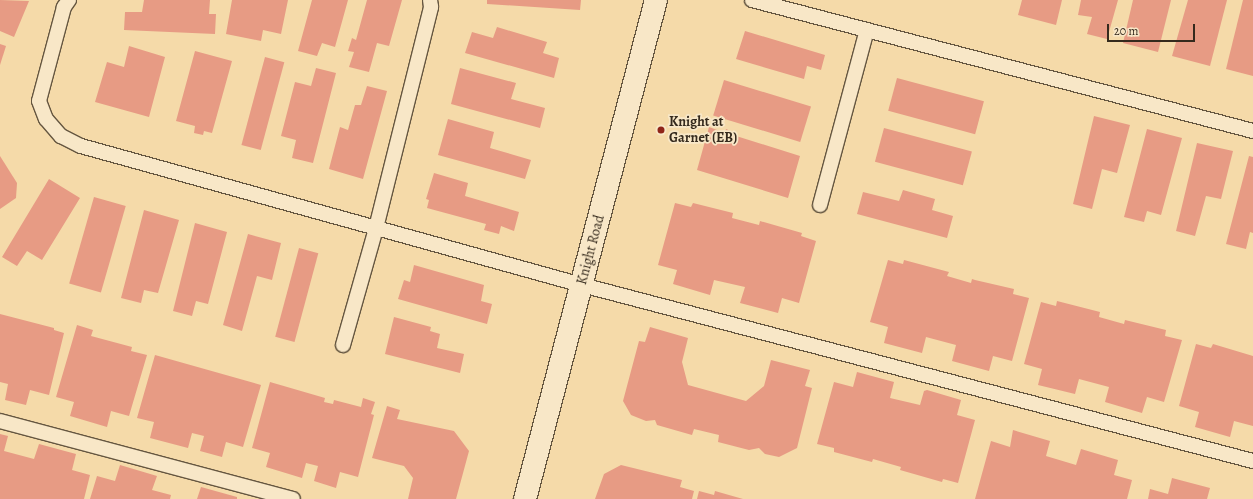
<!DOCTYPE html>
<style>
body{margin:0}
#map{position:relative;width:1253px;height:499px;overflow:hidden;background:#f5daa9;font-family:Alegreya,serif}
div>[style]{position:absolute}
[style*='--x']{left:calc(var(--x)*1px);top:calc(var(--y)*1px);width:calc(var(--w)*1px);rotate:calc(var(--a)*1deg)}
.building>*{inset:0;background:#e79b84;transform-origin:0 0}
.roads{filter:drop-shadow(1px 0 #655640) drop-shadow(-1px 0 #655640) drop-shadow(0 1px #655640) drop-shadow(0 -1px #655640)}
.lane>*{height:14px;margin:-7px;padding:0 7px;transform-origin:7px;border-radius:7px;background:#f8e7c7}
.secondary>*{height:22px;margin:-11px;padding:0 11px;transform-origin:11px;border-radius:11px;background:#f8e7c7}
.dots>*{width:11px;height:11px;translate:-50% -50%;box-sizing:border-box;border:2px solid #f8e7c7;border-radius:50%}
span{translate:-50% -50%;white-space:nowrap;text-align:center;line-height:1.15;-webkit-text-stroke:3.5px #f8e7c7;paint-order:stroke}
.poi-label{font-size:14px;color:#352a1d;font-weight:700}
.left{translate:0 -50%;text-align:left}
.street-label{font-size:14px;color:#352a1d}
.scale{position:absolute;left:1107px;top:24px;width:88px;height:18px;box-sizing:border-box;border:2px solid #352a1d;border-top:0;padding-left:5px;font-size:12px;line-height:14px;white-space:nowrap;color:#352a1d;-webkit-text-stroke:3px #f8e7c7;paint-order:stroke}
</style>
<div id="map">
<div class="building">
<i style="clip-path:polygon(0 0,29px 1px,14px 37px,0 31px)"></i>
<i style="clip-path:polygon(144px 0,210px 0,209px 14px,216px 14px,215px 34px,124px 30px,125px 12px,142px 12px)"></i>
<i style="clip-path:polygon(232px 0,288px 0,281px 34px,263px 30px,261px 41px,226px 34px)"></i>
<i style="clip-path:polygon(312px 0,348px 0,335px 47px,322px 43px,317px 56px,298px 51px)"></i>
<i style="clip-path:polygon(367px 0,402px 0,389px 46px,377px 43px,369px 72px,349px 67px,354px 52px,348px 51px,352px 38px,356px 40px)"></i>
<i style="clip-path:polygon(487px 0,581px 0,580px 10px,487px 4px)"></i>
<i style="clip-path:polygon(1022px 0,1062px 0,1056px 25px,1018px 15px)"></i>
<i style="clip-path:polygon(1081px 0,1118px 0,1107px 39px,1087px 34px,1092px 17px,1078px 15px)"></i>
<i style="clip-path:polygon(1133px 0,1171px 0,1158px 52px,1123px 43px)"></i>
<i style="clip-path:polygon(1188px 0,1227px 0,1210px 66px,1172px 56px)"></i>
<i style="clip-path:polygon(1243px 0,1253px 0,1253px 76px,1226px 69px)"></i>
<i style="clip-path:polygon(497px 27px,547px 42px,543px 53px,559px 58px,554px 78px,465px 53px,472px 32px,493px 38px)"></i>
<i style="clip-path:polygon(745px 31px,825px 55px,821px 70px,807px 66px,804px 79px,736px 59px)"></i>
<i style="clip-path:polygon(0 44px,6px 46px,0 65px)"></i>
<i style="clip-path:polygon(129px 46px,165px 57px,149px 117px,95px 102px,107px 62px,124px 67px)"></i>
<i style="clip-path:polygon(195px 51px,232px 61px,212px 133px,204px 131px,203px 135px,194px 133px,195px 126px,176px 121px)"></i>
<i style="left:265px;top:57px;width:20px;height:91px;rotate:15deg"></i>
<i style="clip-path:polygon(316px 68px,336px 73px,313px 163px,292px 158px,296px 140px,281px 136px,295px 82px,311px 86px)"></i>
<i style="clip-path:polygon(460px 68px,516px 83px,511px 99px,545px 108px,540px 128px,451px 104px)"></i>
<i style="left:897px;top:78px;width:90px;height:34px;rotate:15deg"></i>
<i style="left:724px;top:80px;width:91px;height:37px;rotate:17deg"></i>
<i style="clip-path:polygon(367px 86px,387px 91px,363px 179px,329px 169px,340px 127px,348px 130px,355px 105px,361px 105px)"></i>
<i style="clip-path:polygon(1094px 116px,1130px 125px,1117px 173px,1102px 169px,1092px 209px,1073px 204px)"></i>
<i style="clip-path:polygon(448px 119px,494px 132px,490px 148px,531px 160px,525px 179px,438px 155px)"></i>
<i style="clip-path:polygon(709px 127px,725px 133px,726px 129px,733px 132px,733px 135px,800px 156px,788px 198px,697px 170px)"></i>
<i style="left:884px;top:128px;width:91px;height:35px;rotate:15deg"></i>
<i style="clip-path:polygon(1147px 129px,1182px 138px,1161px 215px,1147px 211px,1144px 222px,1124px 217px)"></i>
<i style="clip-path:polygon(1197px 143px,1233px 151px,1221px 199px,1206px 196px,1195px 236px,1176px 231px)"></i>
<i style="clip-path:polygon(0 156px,17px 183px,16px 198px,0 209px)"></i>
<i style="clip-path:polygon(1249px 156px,1253px 157px,1253px 233px,1250px 232px,1246px 249px,1226px 244px)"></i>
<i style="clip-path:polygon(434px 173px,468px 183px,465px 196px,519px 212px,514px 231px,501px 226px,499px 234px,484px 230px,486px 224px,427px 208px,429px 200px,426px 199px)"></i>
<i style="clip-path:polygon(49px 179px,80px 198px,42px 260px,27px 251px,17px 266px,2px 257px)"></i>
<i style="clip-path:polygon(903px 190px,935px 199px,932px 210px,953px 216px,947px 238px,857px 214px,863px 192px,899px 201px)"></i>
<i style="left:94px;top:197px;width:33px;height:90px;rotate:16deg"></i>
<i style="clip-path:polygon(675px 203px,691px 207px,693px 203px,733px 213px,732px 218px,759px 225px,760px 221px,802px 233px,801px 236px,816px 241px,799px 303px,782px 298px,778px 313px,740px 303px,745px 287px,714px 280px,710px 295px,673px 284px,677px 270px,658px 265px)"></i>
<i style="clip-path:polygon(144px 210px,179px 220px,158px 293px,144px 290px,141px 303px,121px 298px)"></i>
<i style="clip-path:polygon(195px 223px,227px 232px,208px 304px,196px 301px,192px 316px,173px 311px)"></i>
<i style="clip-path:polygon(248px 234px,281px 243px,272px 280px,257px 276px,242px 331px,223px 325px)"></i>
<i style="left:299px;top:248px;width:20px;height:92px;rotate:15deg"></i>
<i style="clip-path:polygon(888px 260px,903px 264px,904px 260px,949px 272px,947px 276px,971px 283px,972px 279px,975px 280px,1014px 289px,1013px 294px,1029px 298px,1012px 361px,993px 356px,989px 371px,952px 361px,956px 345px,926px 337px,922px 353px,884px 343px,888px 327px,870px 322px)"></i>
<i style="clip-path:polygon(414px 265px,484px 285px,481px 301px,492px 304px,487px 324px,398px 299px,404px 280px,410px 282px)"></i>
<i style="clip-path:polygon(1057px 301px,1100px 312px,1099px 317px,1124px 324px,1125px 320px,1166px 330px,1165px 336px,1182px 340px,1164px 402px,1147px 397px,1142px 413px,1105px 402px,1109px 387px,1079px 379px,1075px 394px,1038px 385px,1042px 369px,1024px 364px,1041px 302px,1056px 306px)"></i>
<i style="clip-path:polygon(0 314px,54px 328px,54px 330px,64px 333px,49px 395px,30px 390px,26px 405px,5px 400px,8px 384px,0 382px)"></i>
<i style="clip-path:polygon(394px 317px,431px 327px,430px 331px,440px 334px,437px 348px,464px 354px,460px 373px,385px 354px)"></i>
<i style="clip-path:polygon(77px 325px,93px 330px,91px 336px,132px 347px,131px 351px,147px 355px,129px 416px,111px 411px,107px 427px,70px 416px,74px 402px,56px 397px)"></i>
<i style="clip-path:polygon(650px 327px,688px 338px,682px 362px,688px 385px,746px 401px,764px 386px,771px 360px,810px 370px,805px 386px,812px 388px,797px 448px,779px 457px,765px 454px,759px 448px,749px 450px,718px 442px,719px 435px,694px 429px,692px 435px,657px 425px,655px 420px,646px 421px,631px 415px,623px 401px,639px 341px,645px 342px)"></i>
<i style="clip-path:polygon(1196px 344px,1211px 348px,1213px 344px,1253px 356px,1253px 426px,1234px 421px,1230px 437px,1195px 427px,1199px 412px,1179px 406px)"></i>
<i style="clip-path:polygon(155px 355px,261px 385px,243px 447px,226px 442px,222px 457px,200px 451px,204px 436px,192px 433px,188px 448px,150px 438px,154px 422px,137px 418px)"></i>
<i style="clip-path:polygon(857px 372px,894px 382px,890px 398px,920px 405px,924px 391px,927px 390px,961px 400px,957px 415px,975px 420px,958px 483px,943px 479px,942px 482px,900px 470px,901px 467px,873px 459px,872px 462px,834px 452px,834px 448px,817px 444px,834px 382px,853px 387px)"></i>
<i style="clip-path:polygon(270px 382px,325px 398px,324px 402px,333px 404px,334px 400px,361px 407px,363px 398px,375px 402px,371px 414px,374px 415px,358px 477px,340px 472px,336px 488px,314px 481px,318px 466px,306px 463px,302px 478px,266px 467px,270px 453px,252px 448px)"></i>
<i style="clip-path:polygon(387px 406px,400px 410px,397px 419px,454px 431px,469px 451px,456px 499px,408px 499px,413px 478px,404px 466px,372px 458px)"></i>
<i style="clip-path:polygon(1013px 430px,1050px 441px,1046px 456px,1076px 465px,1081px 449px,1118px 460px,1114px 475px,1132px 480px,1127px 499px,975px 499px,991px 441px,1010px 447px)"></i>
<i style="clip-path:polygon(0 434px,8px 436px,4px 451px,34px 459px,39px 444px,76px 454px,72px 470px,90px 475px,84px 499px,0 499px)"></i>
<i style="clip-path:polygon(120px 465px,157px 476px,152px 490px,171px 495px,170px 499px,90px 499px,97px 476px,115px 481px)"></i>
<i style="clip-path:polygon(621px 465px,682px 480px,680px 487px,694px 491px,692px 499px,595px 499px,604px 474px)"></i>
<i style="clip-path:polygon(1172px 478px,1210px 488px,1207px 499px,1148px 499px,1150px 489px,1168px 494px)"></i>
<i style="clip-path:polygon(201px 487px,237px 497px,237px 499px,197px 499px)"></i>
<i style="clip-path:polygon(699px 491px,714px 495px,715px 491px,743px 499px,697px 499px)"></i>
</div>
<div class="roads">
<div class="lane">
<i style="--x:69;--y:0;--w:9;--a:126"></i>
<i style="--x:64;--y:7;--w:97;--a:104.9"></i>
<i style="--x:39;--y:101;--w:19;--a:69"></i>
<i style="--x:46;--y:119;--w:23;--a:49"></i>
<i style="--x:61;--y:136;--w:22;--a:27"></i>
<i style="--x:81;--y:146;--w:520;--a:15.51"></i>
<i style="--x:582;--y:285;--w:694;--a:14.7"></i>
<i style="--x:752;--y:0;--w:518;--a:14.65"></i>
<i style="--x:820;--y:205;--w:181;--a:-75"></i>
<i style="--x:343;--y:345;--w:122;--a:-74.2"></i>
<i style="--x:376;--y:228;--w:228;--a:-76"></i>
<i style="--x:431;--y:7;--w:7;--a:-98"></i>
<i style="--x:0;--y:421;--w:303;--a:14.9"></i>
</div>
<div class="secondary">
<i style="--x:525;--y:499;--w:516;--a:-75.29"></i>
</div>
</div>
<div class="dots">
<i style="left:661px;top:130px;background:#8f2418"></i>
</div>
<div class="poi-label">
<span class="left" style="left:669px;top:130px">Knight at<br>Garnet (EB)</span>
</div>
<div class="street-label">
<span style="left:591px;top:250px;rotate:-75deg">Knight Road</span>
</div>
<div class="scale">20 m</div>
</div>
